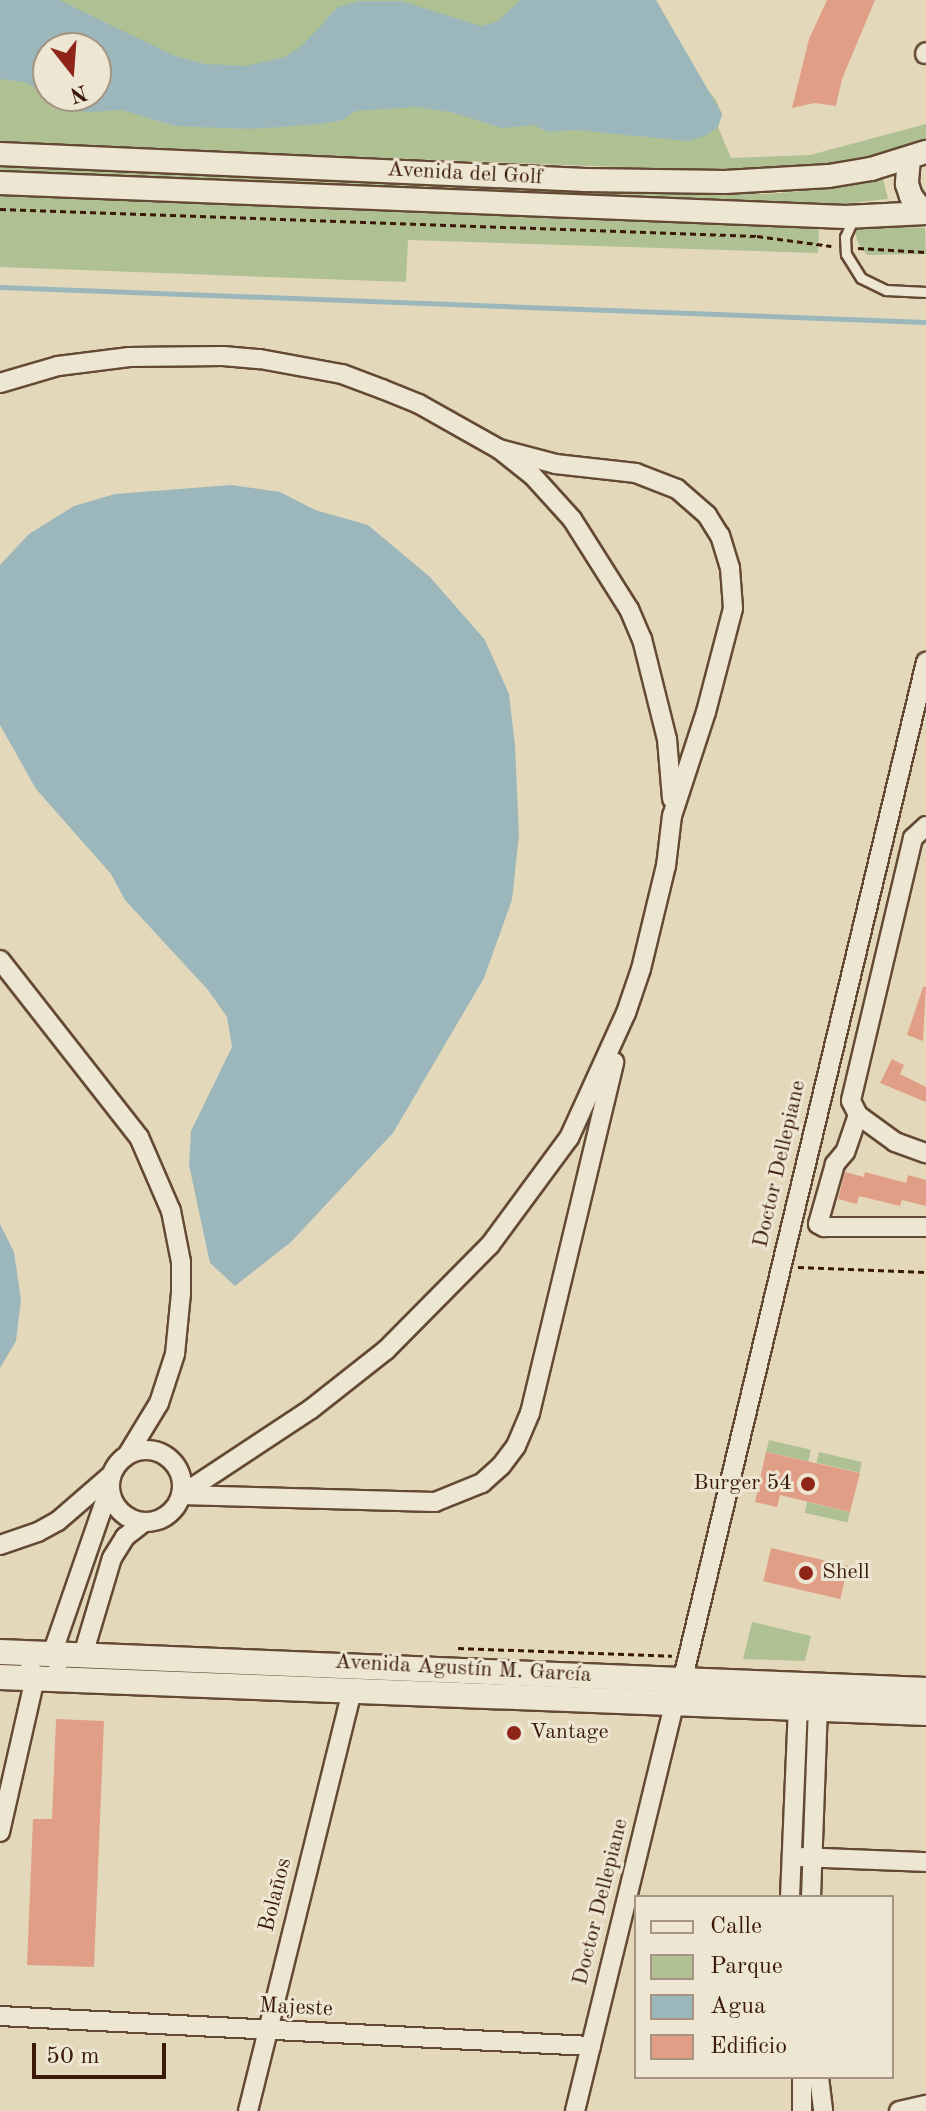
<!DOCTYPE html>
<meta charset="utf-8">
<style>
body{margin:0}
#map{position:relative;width:926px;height:2111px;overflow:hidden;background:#e3d9ba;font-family:"Old Standard TT",serif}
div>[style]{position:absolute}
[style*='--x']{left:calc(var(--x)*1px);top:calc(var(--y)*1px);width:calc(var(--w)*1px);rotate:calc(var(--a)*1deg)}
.green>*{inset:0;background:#afc093;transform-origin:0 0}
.water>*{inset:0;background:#9cb7bc}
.stream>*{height:5px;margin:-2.5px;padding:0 2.5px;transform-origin:2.5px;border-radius:2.5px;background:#9cb7bc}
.building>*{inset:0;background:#e19e86;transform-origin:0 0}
.path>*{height:3px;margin-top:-1.5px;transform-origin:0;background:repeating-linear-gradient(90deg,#3a1907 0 6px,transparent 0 10px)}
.roads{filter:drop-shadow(2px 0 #644934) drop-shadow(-2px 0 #644934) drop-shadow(0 2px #644934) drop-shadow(0 -2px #644934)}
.service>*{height:9px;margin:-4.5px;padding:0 4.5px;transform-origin:4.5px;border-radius:4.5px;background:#ede6d2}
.minor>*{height:18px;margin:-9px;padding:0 9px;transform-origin:9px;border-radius:9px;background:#ede6d2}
.minor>.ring{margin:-9px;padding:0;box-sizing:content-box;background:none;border:18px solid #ede6d2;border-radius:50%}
.tertiary>*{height:22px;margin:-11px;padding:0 11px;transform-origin:11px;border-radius:11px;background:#ede6d2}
.secondary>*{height:24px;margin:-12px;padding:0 12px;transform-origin:12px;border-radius:12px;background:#ede6d2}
.dots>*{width:22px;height:22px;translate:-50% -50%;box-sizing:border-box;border:4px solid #ede6d2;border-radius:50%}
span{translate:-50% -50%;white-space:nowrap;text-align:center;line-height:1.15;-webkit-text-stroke:6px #ede6d2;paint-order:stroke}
.street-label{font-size:22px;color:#3a1907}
.poi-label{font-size:22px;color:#3a1907}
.right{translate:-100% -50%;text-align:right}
.left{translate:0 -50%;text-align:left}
.legend{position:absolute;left:634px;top:1895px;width:260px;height:184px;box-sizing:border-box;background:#ede6d2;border:2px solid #a59481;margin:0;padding:10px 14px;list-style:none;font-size:24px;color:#3a1907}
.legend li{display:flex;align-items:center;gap:16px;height:40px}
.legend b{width:40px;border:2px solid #a59481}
.north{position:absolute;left:32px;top:32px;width:80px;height:80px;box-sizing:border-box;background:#ede6d2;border:2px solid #a59481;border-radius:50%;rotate:163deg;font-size:22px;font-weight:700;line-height:32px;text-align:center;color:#3a1907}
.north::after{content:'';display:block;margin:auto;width:28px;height:36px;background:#8f2418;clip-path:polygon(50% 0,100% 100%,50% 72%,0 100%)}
.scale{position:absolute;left:32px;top:2043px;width:134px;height:36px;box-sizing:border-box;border:4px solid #3a1907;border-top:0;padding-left:10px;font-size:24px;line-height:28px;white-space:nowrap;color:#3a1907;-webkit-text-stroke:6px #ede6d2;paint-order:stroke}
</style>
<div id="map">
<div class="green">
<i style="clip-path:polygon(evenodd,0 0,656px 0,699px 79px,716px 100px,722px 114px,718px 127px,731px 158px,810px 155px,926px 124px,926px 140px,883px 157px,803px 169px,719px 171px,0 143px,0 0,48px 48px,96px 48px,96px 96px,48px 96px,48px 48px)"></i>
<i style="clip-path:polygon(0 163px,767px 194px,828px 189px,883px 179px,888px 199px,834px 205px,0 171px)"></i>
<i style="clip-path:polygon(0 190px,819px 227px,818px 253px,408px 240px,406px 282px,0 267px)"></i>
<i style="clip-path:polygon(864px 224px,925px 228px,926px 254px,867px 255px,858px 243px,855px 231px)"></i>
<i style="left:769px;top:1440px;width:43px;height:12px;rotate:13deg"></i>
<i style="left:819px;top:1452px;width:44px;height:11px;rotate:13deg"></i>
<i style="left:807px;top:1502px;width:44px;height:11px;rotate:13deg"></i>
<i style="clip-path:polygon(752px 1622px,811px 1636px,805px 1661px,743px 1659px)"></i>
</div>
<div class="water">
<i style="clip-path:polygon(0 0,59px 0,175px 56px,205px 64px,246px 66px,285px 57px,302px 46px,338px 7px,360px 1px,401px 1px,481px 26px,496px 22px,521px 0,656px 0,722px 114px,718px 127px,705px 136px,688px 141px,575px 130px,548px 132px,533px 125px,502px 128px,450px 112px,417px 107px,355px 111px,343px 120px,321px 124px,250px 129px,175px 126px,122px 110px,87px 112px,72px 110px,51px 96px,96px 96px,96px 48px,48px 48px,48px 94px,24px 82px,0 79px)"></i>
<i style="clip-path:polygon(231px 485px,280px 492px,315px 510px,368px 525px,430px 577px,485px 640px,509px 694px,515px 745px,519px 835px,512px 900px,484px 978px,393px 1133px,291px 1242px,235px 1286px,210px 1263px,189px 1165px,191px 1131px,232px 1047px,227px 1017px,208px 990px,125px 900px,111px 874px,36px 789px,0 725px,0 565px,29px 534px,74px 506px,115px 494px)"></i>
<i style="clip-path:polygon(0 1224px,14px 1252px,21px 1300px,16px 1341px,0 1368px)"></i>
</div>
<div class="stream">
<i style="--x:0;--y:287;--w:927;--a:2.16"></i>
</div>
<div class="building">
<i style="clip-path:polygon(827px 0,875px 0,842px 79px,836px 106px,815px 103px,792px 108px,809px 39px)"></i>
<i style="clip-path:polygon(923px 987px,926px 987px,923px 1041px,907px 1035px)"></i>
<i style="clip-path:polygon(892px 1059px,904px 1065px,900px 1074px,926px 1087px,926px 1102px,880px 1083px)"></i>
<i style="clip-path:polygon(845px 1172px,864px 1177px,865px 1172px,906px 1183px,908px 1175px,926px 1180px,926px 1206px,902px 1200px,900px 1206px,859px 1196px,857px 1204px,838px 1199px)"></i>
<i style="clip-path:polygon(766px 1452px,860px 1473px,850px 1512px,780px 1495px,777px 1507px,755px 1502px)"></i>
<i style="left:771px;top:1548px;width:79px;height:34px;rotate:13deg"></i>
<i style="clip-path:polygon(56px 1719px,104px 1721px,94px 1967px,27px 1965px,33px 1819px,52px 1819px)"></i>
</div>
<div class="path">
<i style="--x:0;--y:209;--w:757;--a:2.04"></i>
<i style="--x:757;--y:236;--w:75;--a:7.7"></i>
<i style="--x:858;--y:248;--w:68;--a:3.4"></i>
<i style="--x:798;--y:1267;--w:128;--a:2.2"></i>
<i style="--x:458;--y:1648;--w:214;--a:2.1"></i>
</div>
<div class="roads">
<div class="service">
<i style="--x:854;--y:217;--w:22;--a:114"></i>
<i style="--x:845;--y:237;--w:17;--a:87"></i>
<i style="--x:846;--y:254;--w:28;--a:58"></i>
<i style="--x:861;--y:278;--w:28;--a:26"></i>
<i style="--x:886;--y:290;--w:40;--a:2.9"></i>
</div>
<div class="minor">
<i style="--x:925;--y:54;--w:2;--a:-63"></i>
<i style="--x:0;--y:383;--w:60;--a:-16.3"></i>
<i style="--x:58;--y:366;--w:72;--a:-7.2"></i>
<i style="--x:129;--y:357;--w:94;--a:-0.6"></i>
<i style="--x:223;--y:356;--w:37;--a:5"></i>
<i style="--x:260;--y:359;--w:83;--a:10.4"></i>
<i style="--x:342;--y:374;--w:43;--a:20.6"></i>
<i style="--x:382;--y:389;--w:40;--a:22"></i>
<i style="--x:419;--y:404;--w:92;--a:29.4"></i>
<i style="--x:499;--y:449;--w:43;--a:38.5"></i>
<i style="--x:533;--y:476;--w:58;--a:47.8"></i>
<i style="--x:572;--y:519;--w:107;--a:57.7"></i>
<i style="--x:629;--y:609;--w:33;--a:67"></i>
<i style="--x:642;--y:639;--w:103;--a:76"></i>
<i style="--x:667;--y:739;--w:60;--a:85.2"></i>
<i style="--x:926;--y:826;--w:18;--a:137"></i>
<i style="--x:913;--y:838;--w:270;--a:103.3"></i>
<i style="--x:851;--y:1101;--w:16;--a:63"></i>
<i style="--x:858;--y:1115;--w:46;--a:36.1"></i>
<i style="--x:895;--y:1142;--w:33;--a:20"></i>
<i style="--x:0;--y:960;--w:225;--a:51.9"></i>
<i style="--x:139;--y:1137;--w:81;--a:66.6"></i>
<i style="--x:171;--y:1211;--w:52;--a:78.9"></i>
<i style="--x:181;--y:1262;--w:31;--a:90"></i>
<i style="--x:181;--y:1293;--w:61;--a:95.6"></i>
<i style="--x:175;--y:1354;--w:52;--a:108.1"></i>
<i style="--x:159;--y:1403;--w:60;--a:121.3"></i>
<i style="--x:858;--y:1115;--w:39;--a:109"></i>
<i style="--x:845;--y:1152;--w:16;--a:130"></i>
<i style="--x:835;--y:1164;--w:62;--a:105.8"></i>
<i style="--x:818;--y:1224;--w:7;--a:27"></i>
<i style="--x:824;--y:1227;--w:102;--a:0"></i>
<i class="ring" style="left:110px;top:1450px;width:54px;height:54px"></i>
<i style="--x:181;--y:1495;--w:156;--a:-33.5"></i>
<i style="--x:311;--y:1409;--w:95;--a:-38.2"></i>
<i style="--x:386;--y:1350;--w:148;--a:-45.3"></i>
<i style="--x:490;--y:1245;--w:133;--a:-53.6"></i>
<i style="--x:569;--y:1138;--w:137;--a:-65.5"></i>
<i style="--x:626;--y:1013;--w:46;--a:-71.2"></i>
<i style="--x:641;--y:969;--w:106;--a:-76.4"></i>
<i style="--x:666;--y:866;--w:50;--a:-83.2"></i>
<i style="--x:672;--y:816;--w:109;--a:-71.9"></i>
<i style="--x:706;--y:712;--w:107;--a:-75.4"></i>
<i style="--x:733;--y:608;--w:40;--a:-94.3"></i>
<i style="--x:730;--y:568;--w:34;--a:-107"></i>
<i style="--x:720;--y:536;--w:25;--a:-122"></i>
<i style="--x:707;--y:515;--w:40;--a:-139"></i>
<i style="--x:677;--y:489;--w:44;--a:-158.7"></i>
<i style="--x:636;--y:473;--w:81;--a:-173.6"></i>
<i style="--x:556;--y:464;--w:59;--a:-165.3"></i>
<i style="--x:181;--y:1495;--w:254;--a:1.6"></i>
<i style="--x:435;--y:1502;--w:51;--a:-22"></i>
<i style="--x:482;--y:1483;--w:25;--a:-42"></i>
<i style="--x:501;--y:1466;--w:25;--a:-53"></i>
<i style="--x:516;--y:1446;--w:36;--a:-67"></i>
<i style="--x:530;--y:1413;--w:361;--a:-76.5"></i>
<i style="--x:0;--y:1545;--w:40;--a:-18.9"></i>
<i style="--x:38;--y:1532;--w:23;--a:-29"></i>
<i style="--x:58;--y:1521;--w:69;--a:-40.9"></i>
<i style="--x:83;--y:1655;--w:101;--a:-73.4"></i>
<i style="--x:112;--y:1558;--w:25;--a:-58"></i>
<i style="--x:125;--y:1537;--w:24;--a:-38"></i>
<i style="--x:58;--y:1663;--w:11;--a:-124"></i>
<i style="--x:52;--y:1654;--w:175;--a:-70.9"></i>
<i style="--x:683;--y:1678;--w:1045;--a:-76.55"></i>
<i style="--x:0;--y:1832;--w:158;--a:-77.2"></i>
<i style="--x:35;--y:1678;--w:12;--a:-114"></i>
<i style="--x:801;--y:1857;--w:125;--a:2.3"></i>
<i style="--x:790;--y:1897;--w:189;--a:-87.6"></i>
<i style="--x:811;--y:1897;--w:188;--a:-87.9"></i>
<i style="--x:0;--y:2016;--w:592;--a:2.91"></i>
<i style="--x:802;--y:2077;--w:34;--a:90"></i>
<i style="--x:819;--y:2077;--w:34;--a:83"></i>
<i style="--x:248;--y:2111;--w:432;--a:-76.1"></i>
<i style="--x:575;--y:2111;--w:418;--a:-76.3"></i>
<i style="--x:899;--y:2111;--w:28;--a:-13"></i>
</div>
<div class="tertiary">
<i style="--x:0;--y:154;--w:586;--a:2.54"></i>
<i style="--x:585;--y:180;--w:140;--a:0.8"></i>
<i style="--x:725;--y:182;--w:104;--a:-3.3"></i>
<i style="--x:829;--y:176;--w:43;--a:-9.5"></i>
<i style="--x:871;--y:169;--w:58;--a:-17.2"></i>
<i style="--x:909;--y:159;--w:25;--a:95"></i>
<i style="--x:907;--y:184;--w:13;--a:72"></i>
<i style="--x:911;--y:196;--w:21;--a:53"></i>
<i style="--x:0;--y:183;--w:846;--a:2.3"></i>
<i style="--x:845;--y:217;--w:81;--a:-2.8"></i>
</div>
<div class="secondary">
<i style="--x:0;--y:1652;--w:927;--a:2.35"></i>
<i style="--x:0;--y:1677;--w:927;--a:2.23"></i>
</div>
</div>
<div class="dots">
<i style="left:808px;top:1484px;background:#8f2418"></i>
<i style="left:806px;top:1573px;background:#8f2418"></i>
<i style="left:514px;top:1733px;background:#8f2418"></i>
</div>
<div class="street-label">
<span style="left:465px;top:174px;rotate:3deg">Avenida del Golf</span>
<span style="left:780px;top:1164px;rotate:-77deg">Doctor Dellepiane</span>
<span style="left:463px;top:1669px;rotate:3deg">Avenida Agustín M. García</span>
<span style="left:276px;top:1895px;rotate:-76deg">Bolaños</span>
<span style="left:601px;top:1902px;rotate:-76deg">Doctor Dellepiane</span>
<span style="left:296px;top:2008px;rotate:3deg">Majeste</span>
</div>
<div class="poi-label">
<span class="right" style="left:792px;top:1484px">Burger 54</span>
<span class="left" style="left:822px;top:1573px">Shell</span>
<span class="left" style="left:530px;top:1733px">Vantage</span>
</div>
<ul class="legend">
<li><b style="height:10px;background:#ede6d2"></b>Calle</li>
<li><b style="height:22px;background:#afc093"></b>Parque</li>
<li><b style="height:22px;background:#9cb7bc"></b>Agua</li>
<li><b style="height:22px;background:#e19e86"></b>Edificio</li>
</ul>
<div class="north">N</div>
<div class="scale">50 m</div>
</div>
